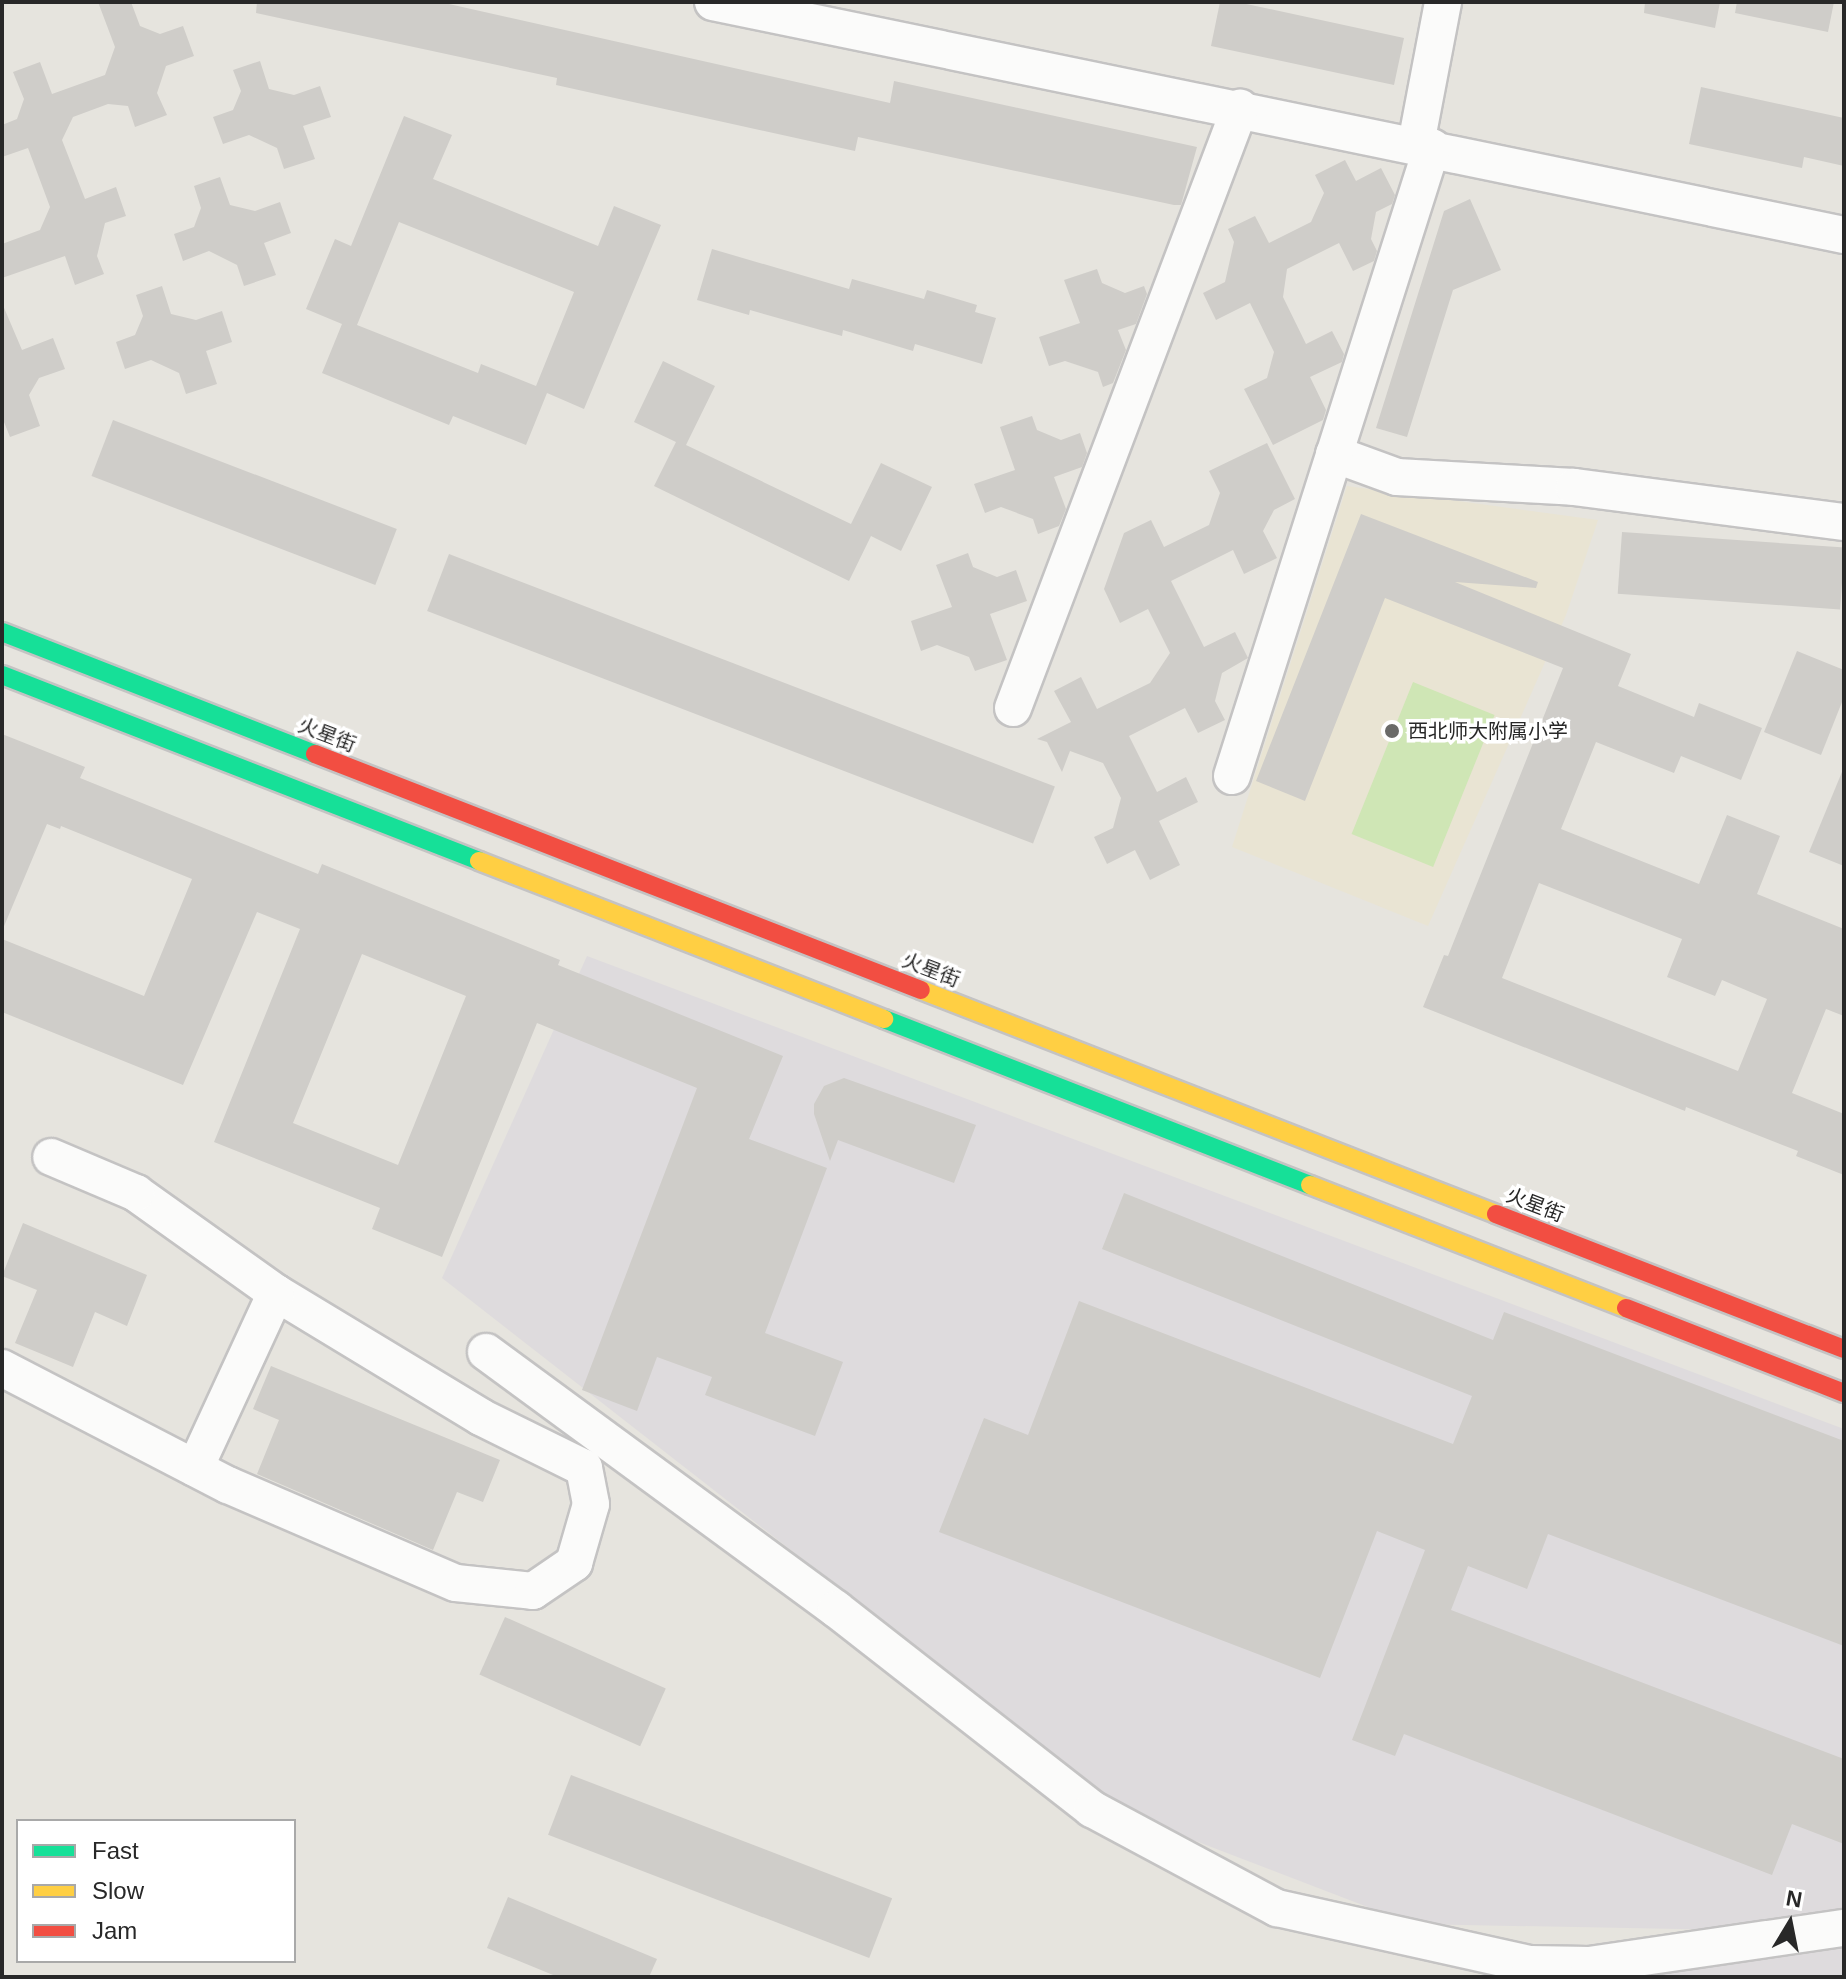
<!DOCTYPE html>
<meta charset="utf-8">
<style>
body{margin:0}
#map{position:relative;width:1846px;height:1979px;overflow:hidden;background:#e6e4de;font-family:Helvetica,"Noto Sans SC",sans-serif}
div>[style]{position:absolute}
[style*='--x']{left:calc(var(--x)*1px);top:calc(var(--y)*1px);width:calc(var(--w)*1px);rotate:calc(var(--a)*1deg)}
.industrial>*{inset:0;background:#dedbdd}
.education>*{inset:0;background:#e9e4d3}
.pitch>*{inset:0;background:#cfe6b5;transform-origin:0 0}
.building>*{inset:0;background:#cfcdc9;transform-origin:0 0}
.roads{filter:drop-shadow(2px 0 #c4c3c3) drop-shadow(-2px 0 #c4c3c3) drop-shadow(0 2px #c4c3c3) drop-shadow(0 -2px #c4c3c3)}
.street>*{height:36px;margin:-18px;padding:0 18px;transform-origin:18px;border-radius:18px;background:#fbfbfa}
.fast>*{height:18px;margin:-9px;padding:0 9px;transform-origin:9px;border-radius:9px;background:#16e098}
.slow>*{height:18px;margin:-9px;padding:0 9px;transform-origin:9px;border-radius:9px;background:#ffcf43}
.jam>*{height:18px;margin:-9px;padding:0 9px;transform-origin:9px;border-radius:9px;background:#f24e42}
.dots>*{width:22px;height:22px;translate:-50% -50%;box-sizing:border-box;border:4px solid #fff;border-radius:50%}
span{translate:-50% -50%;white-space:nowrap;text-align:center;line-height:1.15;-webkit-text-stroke:7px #fff;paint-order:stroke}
.poi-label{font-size:20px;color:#282828}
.left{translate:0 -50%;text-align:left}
.street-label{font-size:20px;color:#282828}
.frame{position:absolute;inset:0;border:4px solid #282828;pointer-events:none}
.legend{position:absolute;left:16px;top:1819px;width:280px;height:144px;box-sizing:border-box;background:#fff;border:2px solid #a9a9a9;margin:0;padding:10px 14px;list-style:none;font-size:24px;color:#282828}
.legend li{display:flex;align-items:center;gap:16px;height:40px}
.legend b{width:40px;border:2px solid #a9a9a9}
.north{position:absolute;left:1750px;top:1883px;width:80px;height:80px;-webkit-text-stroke:6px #fff;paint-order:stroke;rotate:10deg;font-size:22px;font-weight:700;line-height:32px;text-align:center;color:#282828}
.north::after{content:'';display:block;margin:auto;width:28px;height:36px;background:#282828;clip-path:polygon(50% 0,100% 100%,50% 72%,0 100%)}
</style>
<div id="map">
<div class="industrial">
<i style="clip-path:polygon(587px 956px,1844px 1429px,1844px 1908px,1732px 1930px,1412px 1924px,1133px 1817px,442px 1278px)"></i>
<i style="clip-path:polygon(1844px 1926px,1844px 1977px,1590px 1977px)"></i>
</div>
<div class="education">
<i style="clip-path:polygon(1347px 486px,1598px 520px,1566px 615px,1428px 926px,1232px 847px)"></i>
</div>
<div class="pitch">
<i style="left:1413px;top:682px;width:88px;height:164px;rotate:22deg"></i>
</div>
<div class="building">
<i style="clip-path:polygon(98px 2px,131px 2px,140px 26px,160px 34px,183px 26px,194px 56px,166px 66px,157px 93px,167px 115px,135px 127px,128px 106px,108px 104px,73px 117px,62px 140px,85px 199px,116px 187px,126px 216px,105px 223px,97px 256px,104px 274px,75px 285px,65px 256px,2px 278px,2px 244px,40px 230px,50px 207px,28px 148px,2px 157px,2px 125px,17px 119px,24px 99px,13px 72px,40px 62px,52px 94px,105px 75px,115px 47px)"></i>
<i style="clip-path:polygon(257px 2px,440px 2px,890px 103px,894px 81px,1197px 147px,1181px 205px,1174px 205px,858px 137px,855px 151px,556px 85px,557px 78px,256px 13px)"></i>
<i style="clip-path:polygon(1220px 2px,1237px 2px,1404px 38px,1394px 85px,1211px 46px)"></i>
<i style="clip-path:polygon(1645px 2px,1720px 2px,1715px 28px,1644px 13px)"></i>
<i style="clip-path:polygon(1737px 2px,1834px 2px,1828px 32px,1735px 13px)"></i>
<i style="clip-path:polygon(260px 61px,269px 89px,294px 95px,320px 86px,331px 117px,303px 126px,315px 159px,284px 169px,277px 148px,249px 135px,223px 144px,213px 117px,233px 110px,241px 91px,233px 70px)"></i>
<i style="clip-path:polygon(1701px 87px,1844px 118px,1844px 166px,1804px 157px,1802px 168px,1689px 144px)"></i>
<i style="clip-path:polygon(evenodd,404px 116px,452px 135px,433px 179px,598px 246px,614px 206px,661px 225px,584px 409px,547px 393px,526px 445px,453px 416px,449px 425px,322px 373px,342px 324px,306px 309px,335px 239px,351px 246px,404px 116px,399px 222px,574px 292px,536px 386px,481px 364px,478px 373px,357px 325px,399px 222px)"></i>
<i style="clip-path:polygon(1345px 160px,1356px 181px,1381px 168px,1395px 195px,1392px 204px,1376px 212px,1371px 239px,1377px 251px,1374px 261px,1353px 271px,1339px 243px,1287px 269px,1283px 297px,1306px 344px,1332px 331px,1344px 354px,1342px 362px,1310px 377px,1326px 410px,1323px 420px,1273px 445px,1244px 389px,1267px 378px,1274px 352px,1250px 303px,1216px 320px,1203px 293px,1225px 282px,1234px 242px,1228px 229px,1255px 216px,1269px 243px,1311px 222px,1324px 193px,1315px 175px)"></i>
<i style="clip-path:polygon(220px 177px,230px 205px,255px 211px,280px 202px,291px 233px,264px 243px,276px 275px,244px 286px,237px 265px,209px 251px,183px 261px,174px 234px,194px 227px,201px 208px,194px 186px)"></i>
<i style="clip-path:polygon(1470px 199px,1501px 270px,1453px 290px,1407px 437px,1376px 428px,1444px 211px)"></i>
<i style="clip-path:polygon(712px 249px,849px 289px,852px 279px,924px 299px,927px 290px,977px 305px,975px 312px,996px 318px,982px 364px,915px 344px,913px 351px,843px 330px,842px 336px,750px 310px,749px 315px,697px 300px)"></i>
<i style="clip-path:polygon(1097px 269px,1102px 283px,1125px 293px,1144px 286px,1147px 294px,1136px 324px,1118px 330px,1126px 350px,1113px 383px,1103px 387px,1098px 372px,1065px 361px,1049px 366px,1039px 337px,1080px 323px,1064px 280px)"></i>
<i style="clip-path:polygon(162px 286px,171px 314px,196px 320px,222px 311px,232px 342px,206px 351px,217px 384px,186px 394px,179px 373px,151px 360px,125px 369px,116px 342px,135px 335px,143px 316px,136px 295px)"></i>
<i style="clip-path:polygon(2px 303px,22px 350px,53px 338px,65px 369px,39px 378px,29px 395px,40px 426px,10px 437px,2px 417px)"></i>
<i style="clip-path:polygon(663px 361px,715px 386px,686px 445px,851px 524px,881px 463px,932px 487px,901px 551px,871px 536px,849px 581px,654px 486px,676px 442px,634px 422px)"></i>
<i style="clip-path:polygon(1032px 416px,1037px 430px,1061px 440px,1080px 433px,1087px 453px,1082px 467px,1054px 477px,1066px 509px,1059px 526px,1038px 534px,1033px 519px,1001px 507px,985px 513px,974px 484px,1015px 470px,1000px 427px)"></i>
<i style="left:113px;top:420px;width:304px;height:60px;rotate:21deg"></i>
<i style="clip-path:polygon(1267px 443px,1295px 499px,1274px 510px,1263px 531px,1277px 558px,1244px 574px,1233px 550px,1171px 581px,1204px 647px,1235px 632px,1248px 658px,1222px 673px,1215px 701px,1225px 720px,1198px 733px,1185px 708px,1129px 736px,1157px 792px,1186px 777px,1198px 802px,1159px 821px,1180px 865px,1150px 880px,1135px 850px,1107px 864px,1094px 837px,1113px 828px,1121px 798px,1103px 763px,1070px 751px,1062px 772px,1047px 742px,1037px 739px,1071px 722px,1054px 691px,1081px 677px,1097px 709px,1150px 683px,1170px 653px,1148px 609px,1120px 623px,1104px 589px,1124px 533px,1151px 520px,1164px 547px,1209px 525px,1220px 493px,1209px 471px)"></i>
<i style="clip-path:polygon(evenodd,1361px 514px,1538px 582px,1536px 588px,1455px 582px,1631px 654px,1618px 686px,1694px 717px,1699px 703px,1762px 728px,1741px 780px,1681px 756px,1674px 773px,1596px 742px,1561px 829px,1699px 884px,1727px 815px,1780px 836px,1757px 894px,1844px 929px,1844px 1016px,1826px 1009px,1792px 1093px,1844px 1114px,1844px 1175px,1796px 1156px,1798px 1151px,1686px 1107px,1685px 1111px,1423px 1007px,1444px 955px,1448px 956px,1563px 668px,1385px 598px,1305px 801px,1256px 781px,1361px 514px,1539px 883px,1682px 939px,1667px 977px,1715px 996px,1722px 980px,1767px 999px,1738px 1071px,1502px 978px,1539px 883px)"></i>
<i style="left:1622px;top:532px;width:223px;height:62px;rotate:4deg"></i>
<i style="clip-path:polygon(968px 553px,973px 567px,997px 577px,1016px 570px,1027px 601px,990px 614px,1007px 660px,975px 671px,969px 657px,937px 645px,921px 651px,911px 621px,952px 607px,936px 565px)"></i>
<i style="left:449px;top:554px;width:649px;height:61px;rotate:21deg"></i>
<i style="clip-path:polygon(1797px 651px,1844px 670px,1844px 697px,1821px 755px,1764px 732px)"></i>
<i style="clip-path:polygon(evenodd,2px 734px,85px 767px,80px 778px,318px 874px,322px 864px,560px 960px,558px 965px,783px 1056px,749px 1139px,827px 1168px,765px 1333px,843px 1362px,815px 1436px,705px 1395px,712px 1377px,657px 1357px,637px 1411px,582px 1390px,697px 1088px,537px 1023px,442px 1257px,372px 1229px,380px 1208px,214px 1142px,300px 929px,257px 912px,183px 1085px,2px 1012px,2px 939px,144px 996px,192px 879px,61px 826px,60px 829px,47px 824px,2px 931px,2px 734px,362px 954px,466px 996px,398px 1165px,293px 1123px,362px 954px)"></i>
<i style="clip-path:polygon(1844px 767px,1844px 866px,1809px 852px)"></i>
<i style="clip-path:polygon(844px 1078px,976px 1125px,954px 1183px,838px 1140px,830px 1161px,814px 1114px,814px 1104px,824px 1086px)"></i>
<i style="clip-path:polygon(1124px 1193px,1493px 1340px,1504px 1312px,1844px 1441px,1844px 1646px,1548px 1534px,1527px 1589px,1468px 1566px,1451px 1610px,1844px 1759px,1844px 1844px,1792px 1824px,1772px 1875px,1404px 1734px,1395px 1756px,1352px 1740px,1425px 1550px,1377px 1531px,1320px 1678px,939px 1532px,984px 1418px,1028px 1435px,1079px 1301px,1453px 1444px,1472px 1396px,1102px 1249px)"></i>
<i style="clip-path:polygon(23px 1223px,147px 1275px,127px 1326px,95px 1312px,73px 1367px,15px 1343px,37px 1290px,2px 1276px)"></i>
<i style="clip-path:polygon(271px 1366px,500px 1460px,483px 1502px,457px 1492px,433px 1550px,257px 1474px,279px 1420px,253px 1409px)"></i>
<i style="left:505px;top:1617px;width:176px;height:63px;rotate:24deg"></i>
<i style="left:571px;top:1775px;width:344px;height:64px;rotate:21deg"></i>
<i style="clip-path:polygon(508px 1897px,657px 1959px,649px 1977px,558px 1977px,487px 1948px)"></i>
</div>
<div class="roads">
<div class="street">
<i style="--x:713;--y:2;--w:1155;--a:11.64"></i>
<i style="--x:1416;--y:144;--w:145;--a:-79.2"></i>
<i style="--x:1334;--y:454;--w:67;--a:20.1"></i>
<i style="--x:1397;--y:477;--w:177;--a:3.2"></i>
<i style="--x:1574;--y:487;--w:272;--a:7.4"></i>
<i style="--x:1013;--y:708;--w:642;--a:-69.28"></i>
<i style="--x:1232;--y:776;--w:660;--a:-72.36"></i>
<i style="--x:486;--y:1352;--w:434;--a:36.3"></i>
<i style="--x:836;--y:1609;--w:325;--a:38"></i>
<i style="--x:1092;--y:1809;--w:210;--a:28.2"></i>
<i style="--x:1277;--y:1908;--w:259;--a:12.5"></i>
<i style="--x:1530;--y:1964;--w:59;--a:1"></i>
<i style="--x:1589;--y:1965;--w:258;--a:-8.3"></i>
<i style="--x:2;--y:1368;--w:254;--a:27.4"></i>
<i style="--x:228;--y:1485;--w:248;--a:23.3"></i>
<i style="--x:456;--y:1583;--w:77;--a:5.9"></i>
<i style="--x:533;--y:1591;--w:50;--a:-34.3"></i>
<i style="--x:574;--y:1563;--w:61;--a:-73.9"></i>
<i style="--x:591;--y:1504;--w:37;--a:-101"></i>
<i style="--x:584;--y:1468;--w:115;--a:-153.7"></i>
<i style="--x:481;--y:1417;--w:240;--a:-148.8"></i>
<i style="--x:276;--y:1293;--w:172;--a:-144.5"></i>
<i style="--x:136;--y:1193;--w:92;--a:-157"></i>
<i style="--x:195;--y:1468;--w:193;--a:-65.2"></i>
</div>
<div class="fast">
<i style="--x:2;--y:632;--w:336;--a:21.3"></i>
<i style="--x:2;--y:675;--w:512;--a:21.3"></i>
<i style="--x:884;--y:1019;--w:457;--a:21.3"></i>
</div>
<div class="slow">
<i style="--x:479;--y:861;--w:435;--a:21.3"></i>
<i style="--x:921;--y:990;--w:617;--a:21.28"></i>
<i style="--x:1310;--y:1185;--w:339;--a:21.3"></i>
</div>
<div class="jam">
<i style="--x:315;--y:754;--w:650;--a:21.28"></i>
<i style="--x:1496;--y:1214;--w:373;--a:21.2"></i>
<i style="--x:1626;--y:1308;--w:234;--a:21.3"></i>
</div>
</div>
<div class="dots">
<i style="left:1392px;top:731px;background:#6a6a68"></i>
</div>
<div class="poi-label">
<span class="left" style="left:1408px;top:731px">西北师大附属小学</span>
</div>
<div class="street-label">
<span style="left:327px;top:735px;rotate:21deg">火星街</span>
<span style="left:931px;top:970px;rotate:21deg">火星街</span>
<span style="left:1535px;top:1205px;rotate:21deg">火星街</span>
</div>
<div class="frame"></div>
<ul class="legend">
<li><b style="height:10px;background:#16e098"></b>Fast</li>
<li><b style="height:10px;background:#ffcf43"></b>Slow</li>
<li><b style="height:10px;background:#f24e42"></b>Jam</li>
</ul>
<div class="north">N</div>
</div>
